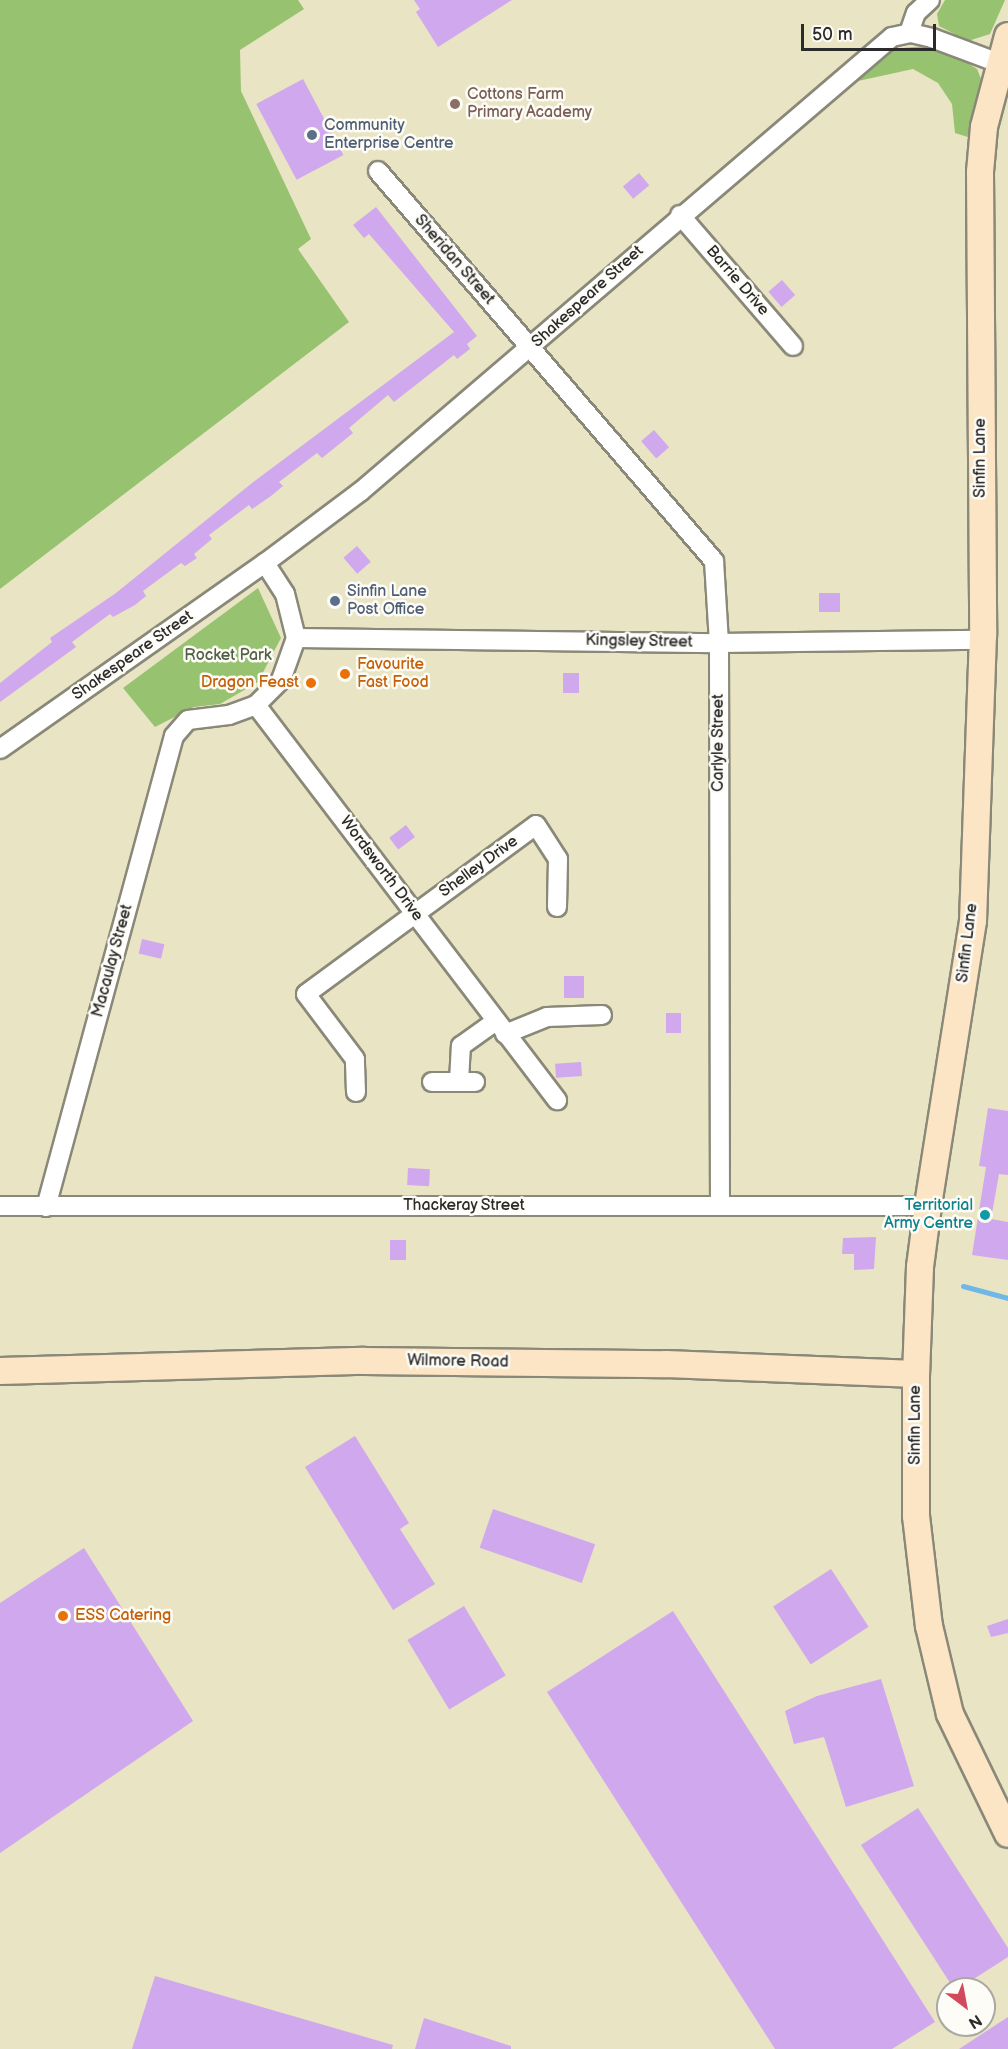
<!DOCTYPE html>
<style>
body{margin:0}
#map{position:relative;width:1008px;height:2049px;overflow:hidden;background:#e9e4c4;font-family:"Balsamiq Sans",sans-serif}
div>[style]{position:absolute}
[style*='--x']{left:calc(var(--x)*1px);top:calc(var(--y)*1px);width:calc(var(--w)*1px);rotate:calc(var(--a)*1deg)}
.green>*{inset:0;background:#97c371}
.stream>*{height:5px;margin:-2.5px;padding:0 2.5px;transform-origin:2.5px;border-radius:2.5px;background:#6eb7e6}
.building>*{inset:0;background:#d0a8ed;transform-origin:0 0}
.roads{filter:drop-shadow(2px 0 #8a8878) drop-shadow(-2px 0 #8a8878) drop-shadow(0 2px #8a8878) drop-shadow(0 -2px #8a8878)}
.street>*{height:18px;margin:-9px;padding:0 9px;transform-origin:9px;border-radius:9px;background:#fff}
.secondary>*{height:26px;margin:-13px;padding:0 13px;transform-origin:13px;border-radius:13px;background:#fce5c4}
.dots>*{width:16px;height:16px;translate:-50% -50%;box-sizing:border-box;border:3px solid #fdfcf7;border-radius:50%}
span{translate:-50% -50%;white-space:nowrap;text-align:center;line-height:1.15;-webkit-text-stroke:5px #fdfcf7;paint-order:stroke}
.education-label{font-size:16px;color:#785e54}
.left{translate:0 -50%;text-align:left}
.service-label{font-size:16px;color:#4e5e75}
.street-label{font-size:16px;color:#2b2b2b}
.park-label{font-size:16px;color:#516044}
.food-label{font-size:16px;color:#c56008}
.right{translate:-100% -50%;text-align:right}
.culture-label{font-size:16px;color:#0d838f}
.north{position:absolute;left:936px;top:1977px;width:60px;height:60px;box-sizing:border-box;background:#fdfcf7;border:2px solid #a9a8a5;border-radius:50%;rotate:148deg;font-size:16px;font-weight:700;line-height:24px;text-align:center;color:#2b2b2b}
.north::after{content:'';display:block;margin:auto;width:21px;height:27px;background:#d1495b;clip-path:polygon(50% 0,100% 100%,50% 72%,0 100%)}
.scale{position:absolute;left:801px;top:24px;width:135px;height:27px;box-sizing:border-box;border:3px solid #2b2b2b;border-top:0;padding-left:8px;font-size:18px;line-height:21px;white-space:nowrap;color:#2b2b2b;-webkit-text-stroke:4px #fdfcf7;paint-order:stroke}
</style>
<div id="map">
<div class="green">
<i style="clip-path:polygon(0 0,298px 0,304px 9px,240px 50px,241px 91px,311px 239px,298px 249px,349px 322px,0 589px)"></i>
<i style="clip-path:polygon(945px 0,1005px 0,990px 34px,968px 41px,939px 26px,937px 14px)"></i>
<i style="clip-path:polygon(925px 46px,958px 57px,977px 69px,982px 81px,971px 138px,955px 133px,952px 104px,938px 83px,913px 69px,858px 81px,892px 49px)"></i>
<i style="clip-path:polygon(258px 588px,281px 638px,258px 682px,220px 704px,194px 707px,155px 727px,123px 688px)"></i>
</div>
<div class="stream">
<i style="--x:963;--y:1286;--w:47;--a:14.9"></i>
</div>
<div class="building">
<i style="clip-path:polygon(414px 0,512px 0,438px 47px,416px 12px,420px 9px)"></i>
<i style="left:303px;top:79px;width:86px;height:53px;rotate:62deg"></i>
<i style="left:639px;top:173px;width:16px;height:21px;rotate:50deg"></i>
<i style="clip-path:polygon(376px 207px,477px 336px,467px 344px,470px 349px,457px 359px,454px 355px,394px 402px,388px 395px,349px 428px,353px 433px,322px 458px,317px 453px,279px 482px,283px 486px,271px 496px,252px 509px,249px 505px,209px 535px,212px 539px,194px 554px,197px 558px,185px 566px,181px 563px,143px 591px,146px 596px,135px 605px,113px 617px,110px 614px,72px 642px,76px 647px,0 702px,0 683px,52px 642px,50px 638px,116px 593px,252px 483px,454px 332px,369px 234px,364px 238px,353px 225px)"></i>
<i style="left:782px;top:280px;width:20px;height:18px;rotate:49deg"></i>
<i style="left:654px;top:430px;width:23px;height:17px;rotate:49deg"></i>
<i style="left:357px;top:546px;width:21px;height:18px;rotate:49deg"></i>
<i style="left:840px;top:593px;width:19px;height:21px;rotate:90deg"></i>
<i style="left:563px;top:673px;width:16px;height:20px"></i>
<i style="left:406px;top:825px;width:15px;height:21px;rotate:53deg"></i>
<i style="left:142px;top:939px;width:23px;height:15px;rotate:13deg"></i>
<i style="left:564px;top:976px;width:20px;height:22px"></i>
<i style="left:666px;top:1013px;width:15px;height:20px"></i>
<i style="left:581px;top:1062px;width:14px;height:26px;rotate:86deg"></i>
<i style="clip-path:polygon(988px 1108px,1008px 1111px,1008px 1175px,999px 1174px,991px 1219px,1008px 1222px,1008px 1260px,972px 1255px,986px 1167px,979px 1166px)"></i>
<i style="left:408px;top:1168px;width:22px;height:17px;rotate:3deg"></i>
<i style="clip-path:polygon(876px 1237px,874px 1269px,854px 1270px,854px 1254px,842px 1254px,843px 1238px)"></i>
<i style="left:390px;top:1240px;width:16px;height:20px"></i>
<i style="clip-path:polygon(355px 1436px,409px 1523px,400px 1529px,435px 1584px,393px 1610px,305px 1467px)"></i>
<i style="left:493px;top:1509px;width:108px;height:41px;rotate:19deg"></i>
<i style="clip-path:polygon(84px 1548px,193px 1721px,0 1853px,0 1603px)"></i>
<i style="left:831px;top:1569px;width:69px;height:69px;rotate:57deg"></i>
<i style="left:464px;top:1606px;width:81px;height:66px;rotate:59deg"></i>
<i style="clip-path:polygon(673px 1611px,935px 2022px,892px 2049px,775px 2049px,547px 1692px)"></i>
<i style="clip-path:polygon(1008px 1619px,1008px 1633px,991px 1637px,987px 1626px)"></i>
<i style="clip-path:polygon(881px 1679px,914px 1786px,846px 1807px,824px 1737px,794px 1744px,785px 1711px,817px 1696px)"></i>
<i style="clip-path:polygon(918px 1808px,1008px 1948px,1008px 1957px,958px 1989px,954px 1989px,861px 1845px)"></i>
<i style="clip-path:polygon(155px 1976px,393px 2045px,392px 2049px,132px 2049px)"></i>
<i style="clip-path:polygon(1008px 2017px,1008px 2049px,959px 2049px)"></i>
<i style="clip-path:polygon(424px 2018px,511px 2046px,511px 2049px,415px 2049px)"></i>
</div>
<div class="roads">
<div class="street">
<i style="--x:909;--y:33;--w:21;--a:-71"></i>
<i style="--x:916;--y:13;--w:19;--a:-43"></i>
<i style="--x:378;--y:171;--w:515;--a:49.25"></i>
<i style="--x:714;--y:561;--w:82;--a:86.5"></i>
<i style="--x:719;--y:643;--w:563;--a:89.9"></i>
<i style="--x:680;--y:215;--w:173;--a:49.2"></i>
<i style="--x:296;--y:638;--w:423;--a:0.7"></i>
<i style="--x:719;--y:643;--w:263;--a:-0.7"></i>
<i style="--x:256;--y:705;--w:497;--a:52.7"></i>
<i style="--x:0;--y:749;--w:324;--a:-35.1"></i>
<i style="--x:265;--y:563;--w:119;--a:-36.8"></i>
<i style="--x:360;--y:492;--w:700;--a:-40.54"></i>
<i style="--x:892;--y:37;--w:19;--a:-12"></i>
<i style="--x:911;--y:33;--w:22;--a:13"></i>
<i style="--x:932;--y:38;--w:72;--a:20.5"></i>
<i style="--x:505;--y:1034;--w:45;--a:-22"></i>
<i style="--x:547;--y:1017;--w:55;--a:-2.1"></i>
<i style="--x:432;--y:1082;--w:43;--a:0"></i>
<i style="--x:459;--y:1082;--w:36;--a:-87"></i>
<i style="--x:461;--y:1046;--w:43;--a:-35.5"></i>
<i style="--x:356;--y:1092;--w:33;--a:-92"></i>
<i style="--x:355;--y:1059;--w:81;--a:-127"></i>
<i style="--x:306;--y:994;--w:285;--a:-36.3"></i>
<i style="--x:536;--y:825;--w:40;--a:57.1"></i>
<i style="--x:558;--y:859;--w:48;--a:91.2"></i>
<i style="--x:0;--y:1206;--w:928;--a:0"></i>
<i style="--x:46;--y:1207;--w:488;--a:-74.8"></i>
<i style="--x:174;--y:736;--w:21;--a:-49"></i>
<i style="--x:188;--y:720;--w:41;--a:-7"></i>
<i style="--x:229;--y:715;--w:29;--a:-20"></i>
<i style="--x:256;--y:705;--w:35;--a:-45"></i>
<i style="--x:281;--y:680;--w:45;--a:-70.3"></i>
<i style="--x:296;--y:638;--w:45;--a:-104"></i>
<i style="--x:285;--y:594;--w:37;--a:-123"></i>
</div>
<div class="secondary">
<i style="--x:1008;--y:36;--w:94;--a:104.8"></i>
<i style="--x:984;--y:127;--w:45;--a:95.1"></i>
<i style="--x:980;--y:172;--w:463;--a:89.6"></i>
<i style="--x:983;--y:635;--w:286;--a:92"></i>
<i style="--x:973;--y:921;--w:289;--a:99"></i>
<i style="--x:928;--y:1206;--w:62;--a:97.5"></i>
<i style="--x:920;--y:1267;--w:107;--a:92.1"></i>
<i style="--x:916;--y:1374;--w:142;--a:90"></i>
<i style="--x:916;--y:1516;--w:111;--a:83.3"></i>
<i style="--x:929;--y:1626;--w:90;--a:76.6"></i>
<i style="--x:950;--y:1714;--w:133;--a:64.2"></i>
<i style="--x:0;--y:1371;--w:364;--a:-1.6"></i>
<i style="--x:364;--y:1361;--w:302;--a:0.6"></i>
<i style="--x:666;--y:1364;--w:250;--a:2.3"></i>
</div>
</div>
<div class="dots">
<i style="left:455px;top:104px;background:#8d6e63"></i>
<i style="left:312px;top:135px;background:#5c6f8a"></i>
<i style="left:335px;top:601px;background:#5c6f8a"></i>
<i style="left:345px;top:674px;background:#e8710a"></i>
<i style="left:311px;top:683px;background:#e8710a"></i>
<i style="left:985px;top:1215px;background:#0f9aa8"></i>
<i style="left:63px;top:1616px;background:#e8710a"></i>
</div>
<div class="education-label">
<span class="left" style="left:467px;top:104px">Cottons Farm<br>Primary Academy</span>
</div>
<div class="service-label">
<span class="left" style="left:324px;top:135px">Community<br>Enterprise Centre</span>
<span class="left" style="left:347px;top:601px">Sinfin Lane<br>Post Office</span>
</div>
<div class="street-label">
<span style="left:454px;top:260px;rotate:49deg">Sheridan Street</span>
<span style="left:737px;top:281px;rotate:49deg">Barrie Drive</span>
<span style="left:588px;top:297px;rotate:-42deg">Shakespeare Street</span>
<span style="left:981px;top:458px;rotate:-90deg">Sinfin Lane</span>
<span style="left:639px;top:642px;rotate:1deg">Kingsley Street</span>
<span style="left:133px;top:656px;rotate:-35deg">Shakespeare Street</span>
<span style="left:719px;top:743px;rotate:-90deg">Carlyle Street</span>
<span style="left:479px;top:867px;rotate:-36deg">Shelley Drive</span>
<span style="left:381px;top:869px;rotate:53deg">Wordsworth Drive</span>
<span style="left:968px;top:943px;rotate:-83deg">Sinfin Lane</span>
<span style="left:113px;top:961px;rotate:-75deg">Macaulay Street</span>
<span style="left:464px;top:1206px">Thackeray Street</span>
<span style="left:458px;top:1362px;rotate:1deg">Wilmore Road</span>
<span style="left:916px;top:1425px;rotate:-90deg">Sinfin Lane</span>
</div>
<div class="park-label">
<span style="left:228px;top:656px">Rocket Park</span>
</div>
<div class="food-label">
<span class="left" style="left:357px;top:674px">Favourite<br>Fast Food</span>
<span class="right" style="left:299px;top:683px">Dragon Feast</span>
<span class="left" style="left:75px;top:1616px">ESS Catering</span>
</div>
<div class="culture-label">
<span class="right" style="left:973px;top:1215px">Territorial<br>Army Centre</span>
</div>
<div class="north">N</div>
<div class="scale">50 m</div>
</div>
